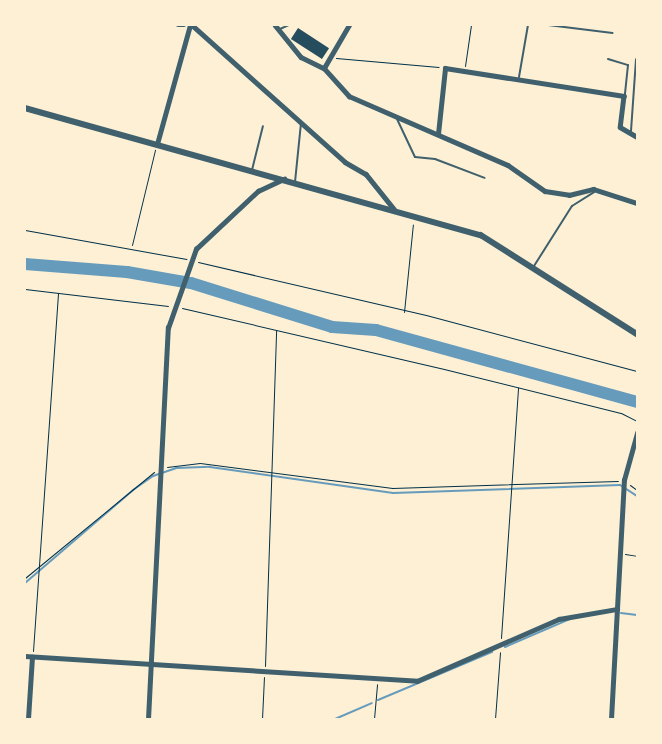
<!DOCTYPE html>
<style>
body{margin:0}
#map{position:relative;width:662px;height:744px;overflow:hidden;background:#fdf0d5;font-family:Poppins,sans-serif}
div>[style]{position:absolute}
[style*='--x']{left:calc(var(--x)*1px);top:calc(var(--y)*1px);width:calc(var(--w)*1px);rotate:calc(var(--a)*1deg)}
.stream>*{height:2px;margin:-1px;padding:0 1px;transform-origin:1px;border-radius:1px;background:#669bbc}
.river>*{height:12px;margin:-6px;padding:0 6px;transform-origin:6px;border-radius:6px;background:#669bbc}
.building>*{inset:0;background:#264d5e;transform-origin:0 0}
.path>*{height:1px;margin:-0.5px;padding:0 0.5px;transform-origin:0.5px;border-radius:0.5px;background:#003049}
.service>*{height:2px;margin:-1px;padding:0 1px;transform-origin:1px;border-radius:1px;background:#3f606c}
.minor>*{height:4.5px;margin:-2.25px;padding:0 2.25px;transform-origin:2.25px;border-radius:2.25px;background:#3f606c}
.tertiary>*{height:5.5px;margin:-2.75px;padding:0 2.75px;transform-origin:2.75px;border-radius:2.75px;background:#3f606c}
span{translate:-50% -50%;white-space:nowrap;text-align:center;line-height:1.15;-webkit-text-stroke:4px #fdf0d5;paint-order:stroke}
.frame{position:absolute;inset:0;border:26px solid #fdf0d5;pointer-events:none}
</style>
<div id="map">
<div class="stream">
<i style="--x:25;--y:583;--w:143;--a:-40.7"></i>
<i style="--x:133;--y:490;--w:24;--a:-35"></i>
<i style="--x:153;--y:476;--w:24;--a:-19"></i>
<i style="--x:176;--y:468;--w:34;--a:-2"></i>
<i style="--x:210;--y:467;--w:185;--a:8.1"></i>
<i style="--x:393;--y:493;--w:227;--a:-2"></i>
<i style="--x:620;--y:485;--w:20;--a:33"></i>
<i style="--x:621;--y:613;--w:16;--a:7"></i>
<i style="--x:505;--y:647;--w:71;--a:-23.3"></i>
<i style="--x:378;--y:700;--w:124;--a:-22.8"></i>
<i style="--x:335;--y:719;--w:40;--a:-23.4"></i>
</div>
<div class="river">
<i style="--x:25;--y:264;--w:102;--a:4.5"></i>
<i style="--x:127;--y:272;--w:65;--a:9.8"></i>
<i style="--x:191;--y:283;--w:148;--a:17.3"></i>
<i style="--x:332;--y:327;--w:44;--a:3.9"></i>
<i style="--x:376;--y:330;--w:271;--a:15.4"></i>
</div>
<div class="building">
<i style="left:298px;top:28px;width:37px;height:13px;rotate:33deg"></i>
</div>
<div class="path">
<i style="--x:336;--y:58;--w:103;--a:5"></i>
<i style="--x:465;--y:66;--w:41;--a:-81.7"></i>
<i style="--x:25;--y:230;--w:164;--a:10.2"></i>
<i style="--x:132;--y:245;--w:98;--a:-76.4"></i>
<i style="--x:198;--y:262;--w:234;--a:13.1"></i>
<i style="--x:426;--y:315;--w:218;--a:14.9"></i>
<i style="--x:25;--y:289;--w:144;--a:6.8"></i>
<i style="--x:182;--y:308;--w:269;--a:13.1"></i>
<i style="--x:444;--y:369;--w:182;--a:14"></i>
<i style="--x:621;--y:413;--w:18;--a:27"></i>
<i style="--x:404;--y:312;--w:88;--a:-84.2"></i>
<i style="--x:167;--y:467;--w:33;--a:-7"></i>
<i style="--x:200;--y:463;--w:194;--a:7.4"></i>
<i style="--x:392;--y:488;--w:226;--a:-1.8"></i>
<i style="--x:630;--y:485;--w:9;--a:36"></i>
<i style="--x:625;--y:554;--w:12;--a:9"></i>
<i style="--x:25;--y:578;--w:167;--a:-39.4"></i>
<i style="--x:501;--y:638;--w:251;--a:-86.1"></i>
<i style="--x:33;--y:651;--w:359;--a:-86"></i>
<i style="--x:265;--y:666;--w:336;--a:-88.1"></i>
<i style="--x:262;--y:719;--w:42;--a:-87.3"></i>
<i style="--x:374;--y:719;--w:35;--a:-85"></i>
<i style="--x:495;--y:719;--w:67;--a:-85.7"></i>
</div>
<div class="service">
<i style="--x:316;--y:25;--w:21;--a:0"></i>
<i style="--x:548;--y:25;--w:65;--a:7"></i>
<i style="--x:280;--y:29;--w:10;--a:-24"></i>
<i style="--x:608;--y:59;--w:21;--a:17"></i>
<i style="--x:628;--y:65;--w:30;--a:96"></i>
<i style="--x:519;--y:77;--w:53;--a:-80.2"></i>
<i style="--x:397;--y:119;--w:42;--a:64.7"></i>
<i style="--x:415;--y:157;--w:20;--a:6"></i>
<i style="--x:435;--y:159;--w:53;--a:20.8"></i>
<i style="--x:631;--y:131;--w:72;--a:-86"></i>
<i style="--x:252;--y:170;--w:45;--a:-76"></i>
<i style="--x:295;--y:182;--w:59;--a:-84.2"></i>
<i style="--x:534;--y:266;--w:71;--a:-57.7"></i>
<i style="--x:572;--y:206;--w:26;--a:-32"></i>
</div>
<div class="minor">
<i style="--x:178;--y:25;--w:6;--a:0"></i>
<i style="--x:192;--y:25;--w:205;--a:41.8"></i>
<i style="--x:345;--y:162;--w:24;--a:30"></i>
<i style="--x:366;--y:174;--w:45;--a:51.3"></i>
<i style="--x:275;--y:25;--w:41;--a:50.9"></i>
<i style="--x:301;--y:57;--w:25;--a:26"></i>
<i style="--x:324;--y:68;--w:38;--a:48"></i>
<i style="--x:349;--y:96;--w:173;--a:23.5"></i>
<i style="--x:508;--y:165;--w:45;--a:35.1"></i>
<i style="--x:545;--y:191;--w:24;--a:9"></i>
<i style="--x:569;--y:195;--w:25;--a:-14"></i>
<i style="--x:593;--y:189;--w:46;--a:17.7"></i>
<i style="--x:324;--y:68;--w:50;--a:-59.8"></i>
<i style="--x:438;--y:134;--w:66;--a:-83.9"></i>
<i style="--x:445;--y:68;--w:181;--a:8.9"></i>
<i style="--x:624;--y:96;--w:31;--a:97"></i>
<i style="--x:620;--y:127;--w:20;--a:30"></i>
<i style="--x:157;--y:144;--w:123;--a:-74.5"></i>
<i style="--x:25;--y:656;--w:393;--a:3.6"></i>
<i style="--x:417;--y:681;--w:155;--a:-23.6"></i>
<i style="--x:559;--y:619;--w:59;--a:-9.8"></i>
<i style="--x:28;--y:719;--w:62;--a:-86.3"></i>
<i style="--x:148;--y:719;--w:392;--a:-87.1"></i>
<i style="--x:168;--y:328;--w:84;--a:-70.5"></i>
<i style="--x:196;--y:249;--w:85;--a:-43.1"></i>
<i style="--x:258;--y:191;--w:29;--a:-25"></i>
<i style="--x:611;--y:719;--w:239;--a:-86.9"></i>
<i style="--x:624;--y:480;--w:49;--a:-74.5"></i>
</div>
<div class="tertiary">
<i style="--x:25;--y:108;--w:473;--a:15.6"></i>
<i style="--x:481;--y:235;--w:185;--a:32.4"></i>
</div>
<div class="frame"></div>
</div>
